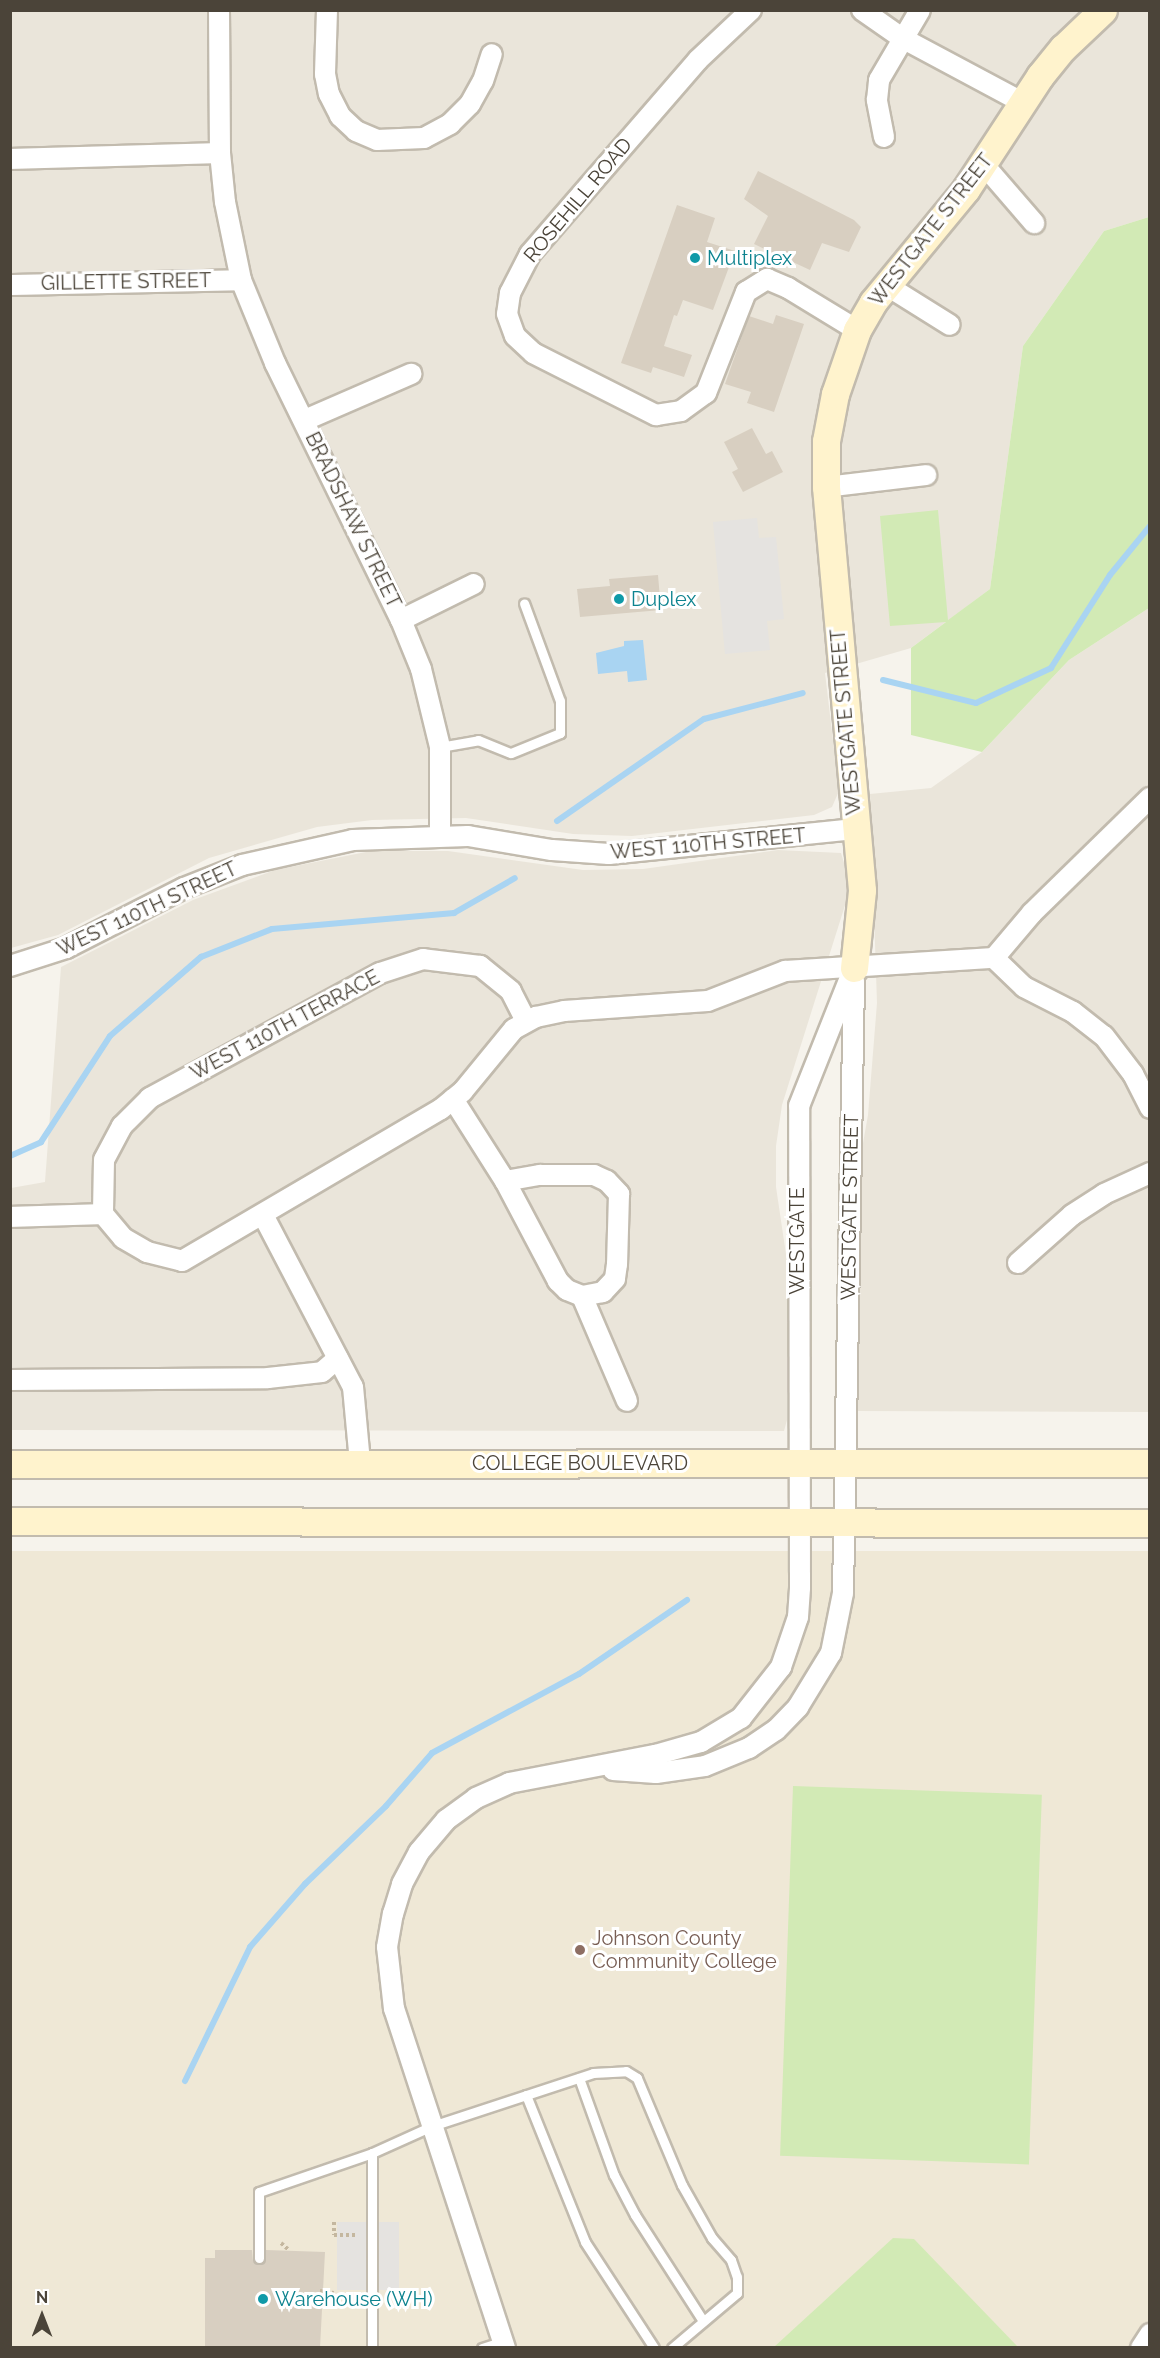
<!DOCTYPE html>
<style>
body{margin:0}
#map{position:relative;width:1160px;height:2358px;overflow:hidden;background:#f6f3ec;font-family:Raleway,sans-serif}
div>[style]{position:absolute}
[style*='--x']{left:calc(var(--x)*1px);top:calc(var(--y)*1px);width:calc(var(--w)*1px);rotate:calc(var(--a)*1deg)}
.residential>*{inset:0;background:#eae5da}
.education>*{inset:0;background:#efe8d6;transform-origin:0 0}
.green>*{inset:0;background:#d2eab5;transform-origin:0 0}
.parking>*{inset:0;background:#e5e3e0;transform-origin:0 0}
.water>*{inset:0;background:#a9d4f2}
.stream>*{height:6px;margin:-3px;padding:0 3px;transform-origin:3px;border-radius:3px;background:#a9d4f2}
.building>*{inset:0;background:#d8cfc1}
.path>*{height:4px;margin-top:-2px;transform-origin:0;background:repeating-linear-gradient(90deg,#c4b79f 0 3px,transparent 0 6px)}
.roads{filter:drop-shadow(2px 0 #c2bbae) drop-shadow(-2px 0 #c2bbae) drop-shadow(0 2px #c2bbae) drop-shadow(0 -2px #c2bbae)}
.lane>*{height:9px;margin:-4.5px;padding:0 4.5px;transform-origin:4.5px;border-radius:4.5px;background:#fff}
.street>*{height:20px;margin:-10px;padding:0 10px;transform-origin:10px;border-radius:10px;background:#fff}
.secondary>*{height:27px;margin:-13.5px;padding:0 13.5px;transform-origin:13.5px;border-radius:13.5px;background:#fff3cd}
.dots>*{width:16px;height:16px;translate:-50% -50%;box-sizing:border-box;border:3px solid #fff;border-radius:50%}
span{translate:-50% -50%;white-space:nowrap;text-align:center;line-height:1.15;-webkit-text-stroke:6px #fff;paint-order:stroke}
.street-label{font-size:20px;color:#4b4439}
.culture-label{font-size:20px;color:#0d838f}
.left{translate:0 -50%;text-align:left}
.education-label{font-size:20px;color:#785e54}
.frame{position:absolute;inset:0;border:12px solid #4b4439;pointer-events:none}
.north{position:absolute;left:12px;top:2286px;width:60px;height:60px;-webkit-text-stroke:4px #fff;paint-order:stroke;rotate:0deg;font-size:16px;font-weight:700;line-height:24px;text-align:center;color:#4b4439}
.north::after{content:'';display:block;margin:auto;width:21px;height:27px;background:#4b4439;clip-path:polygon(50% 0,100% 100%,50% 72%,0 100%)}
</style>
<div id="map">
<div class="residential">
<i style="clip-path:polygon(11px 11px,1149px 11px,1149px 217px,1104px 231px,1023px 346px,990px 589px,911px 648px,825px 673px,839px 791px,832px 807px,814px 815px,632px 836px,573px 834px,466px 818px,372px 820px,317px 827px,209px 858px,58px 935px,11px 948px)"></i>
<i style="clip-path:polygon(1149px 608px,1149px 1412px,855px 1411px,857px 1177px,868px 1115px,877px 1003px,870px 794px,931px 788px,982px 752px,1069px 660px)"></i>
<i style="clip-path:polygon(778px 850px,841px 853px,849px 879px,847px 899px,782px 1105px,776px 1146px,776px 1187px,787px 1261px,787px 1420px,784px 1431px,11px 1430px,11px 1188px,45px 1182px,61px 967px,193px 900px,275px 870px,371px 851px,448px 851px,583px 870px,643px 869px)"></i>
</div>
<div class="education">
<i style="left:11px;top:1551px;width:1138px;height:797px"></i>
</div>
<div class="green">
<i style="clip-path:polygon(1149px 217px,1149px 608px,1069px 660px,982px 752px,911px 735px,911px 648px,946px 622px,890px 626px,880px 516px,938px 510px,948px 620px,990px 589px,1023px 346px,1104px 231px)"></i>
<i style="left:793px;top:1786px;width:249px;height:370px;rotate:2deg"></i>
<i style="clip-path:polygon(893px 2238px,914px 2239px,1018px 2347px,774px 2347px)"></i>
</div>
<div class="parking">
<i style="clip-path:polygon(757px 518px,759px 538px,776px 537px,784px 619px,767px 621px,770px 650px,725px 654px,713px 522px)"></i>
<i style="left:337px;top:2222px;width:62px;height:68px"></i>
</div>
<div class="water">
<i style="clip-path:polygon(643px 640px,647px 680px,628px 682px,627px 671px,598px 674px,596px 653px,624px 646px,624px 641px)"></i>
</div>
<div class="stream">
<i style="--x:883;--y:680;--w:96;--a:13.9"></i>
<i style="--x:976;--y:703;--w:83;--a:-25"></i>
<i style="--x:1051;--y:668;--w:110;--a:-57.6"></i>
<i style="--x:1110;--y:575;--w:63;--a:-50.8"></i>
<i style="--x:557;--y:821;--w:179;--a:-34.8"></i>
<i style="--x:704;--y:719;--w:102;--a:-14.7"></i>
<i style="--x:10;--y:1156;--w:34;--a:-24"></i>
<i style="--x:41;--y:1142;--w:126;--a:-56.9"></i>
<i style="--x:110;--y:1036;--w:121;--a:-41"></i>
<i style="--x:201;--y:957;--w:76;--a:-21.5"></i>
<i style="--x:272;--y:929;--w:183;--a:-5"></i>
<i style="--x:454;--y:913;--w:70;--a:-29.8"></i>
<i style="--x:185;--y:2081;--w:149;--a:-64.1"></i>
<i style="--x:250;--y:1947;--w:84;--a:-48.9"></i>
<i style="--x:305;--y:1884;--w:112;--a:-43.9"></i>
<i style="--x:386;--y:1806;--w:70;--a:-49"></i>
<i style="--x:432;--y:1753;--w:167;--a:-28.3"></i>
<i style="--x:579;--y:1674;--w:131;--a:-34.4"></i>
</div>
<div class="building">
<i style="clip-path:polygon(758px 171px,854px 220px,861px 227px,849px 252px,822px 243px,810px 270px,754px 244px,768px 216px,744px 199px)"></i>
<i style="clip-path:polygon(677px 205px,715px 218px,707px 242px,735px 251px,713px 310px,683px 300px,677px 316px,674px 315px,664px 346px,692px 355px,684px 377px,653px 367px,651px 373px,621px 363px)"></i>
<i style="clip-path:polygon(776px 315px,804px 324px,774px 412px,747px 403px,751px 392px,725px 384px,749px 316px,773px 324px)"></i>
<i style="clip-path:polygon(752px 428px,766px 454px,772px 451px,783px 472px,743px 492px,732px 472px,738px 469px,724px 442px)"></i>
<i style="clip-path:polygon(658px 575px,661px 610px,580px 617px,577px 589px,610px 586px,609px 579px)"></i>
<i style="clip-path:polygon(215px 2250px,252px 2250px,253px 2261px,258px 2265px,265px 2261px,266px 2250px,325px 2252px,320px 2348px,205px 2348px,205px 2258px,215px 2258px)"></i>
</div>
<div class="path">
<i style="--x:334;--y:2222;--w:13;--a:90"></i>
<i style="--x:334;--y:2235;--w:22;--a:0"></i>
<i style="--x:281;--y:2243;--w:9;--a:41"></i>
<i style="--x:320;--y:2291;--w:14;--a:8"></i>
</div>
<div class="roads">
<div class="lane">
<i style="--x:440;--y:747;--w:39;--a:-10"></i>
<i style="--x:478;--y:740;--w:35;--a:22"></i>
<i style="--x:511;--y:753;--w:53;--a:-22.2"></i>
<i style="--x:560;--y:733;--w:32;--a:-90"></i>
<i style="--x:560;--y:701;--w:104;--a:-110.2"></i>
<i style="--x:579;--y:2078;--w:103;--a:70.2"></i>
<i style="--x:614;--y:2175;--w:45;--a:62.3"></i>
<i style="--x:635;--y:2215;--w:126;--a:57.3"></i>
<i style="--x:526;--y:2095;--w:158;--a:68.1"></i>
<i style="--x:585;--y:2242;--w:126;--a:56.9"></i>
<i style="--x:372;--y:2153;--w:195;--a:90"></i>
<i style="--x:259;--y:2258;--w:66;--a:-90"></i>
<i style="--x:259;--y:2192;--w:120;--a:-19"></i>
<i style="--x:372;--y:2153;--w:66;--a:-24.2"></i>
<i style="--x:432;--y:2126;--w:169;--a:-18.2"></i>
<i style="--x:593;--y:2073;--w:33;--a:-3"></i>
<i style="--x:626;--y:2071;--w:13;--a:32"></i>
<i style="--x:637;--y:2078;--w:116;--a:67.2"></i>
<i style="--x:682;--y:2185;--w:61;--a:60.5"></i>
<i style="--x:712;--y:2238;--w:29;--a:49"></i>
<i style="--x:731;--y:2260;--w:18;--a:71"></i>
<i style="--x:737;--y:2277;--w:16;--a:90"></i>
<i style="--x:737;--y:2293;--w:85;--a:139.8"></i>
<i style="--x:482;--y:2348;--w:22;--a:-18"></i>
</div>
<div class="street">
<i style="--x:219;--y:10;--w:143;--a:89.6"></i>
<i style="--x:220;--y:153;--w:49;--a:84.2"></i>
<i style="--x:225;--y:202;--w:80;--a:78.4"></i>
<i style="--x:241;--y:280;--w:90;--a:67.7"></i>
<i style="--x:275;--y:363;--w:286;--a:63.9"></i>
<i style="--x:401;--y:620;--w:53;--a:67.8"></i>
<i style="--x:421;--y:669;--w:80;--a:76.3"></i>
<i style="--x:440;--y:747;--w:88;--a:90"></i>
<i style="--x:327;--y:10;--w:64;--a:91.8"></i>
<i style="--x:325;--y:74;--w:20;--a:79"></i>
<i style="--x:329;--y:94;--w:25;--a:63"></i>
<i style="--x:340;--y:116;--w:22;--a:43"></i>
<i style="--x:356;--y:131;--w:23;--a:23"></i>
<i style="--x:377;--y:140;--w:47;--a:-2.4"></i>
<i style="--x:424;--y:138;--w:30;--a:-28"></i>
<i style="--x:450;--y:124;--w:28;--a:-45"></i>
<i style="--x:470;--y:104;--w:26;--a:-61"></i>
<i style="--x:483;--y:81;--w:28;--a:-72"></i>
<i style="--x:751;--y:10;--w:73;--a:136.7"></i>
<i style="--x:698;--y:60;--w:257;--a:130.9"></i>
<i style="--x:530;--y:254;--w:44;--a:117.1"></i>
<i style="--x:510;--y:293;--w:21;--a:98"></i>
<i style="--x:507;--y:314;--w:23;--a:70"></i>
<i style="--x:515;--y:336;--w:25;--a:43"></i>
<i style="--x:533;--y:353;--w:138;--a:26.8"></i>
<i style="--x:656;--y:415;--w:25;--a:-9"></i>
<i style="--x:681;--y:411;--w:31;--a:-36"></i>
<i style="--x:706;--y:393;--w:109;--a:-68.4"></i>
<i style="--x:746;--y:292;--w:25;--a:-32"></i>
<i style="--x:767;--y:279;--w:23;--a:23"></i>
<i style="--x:788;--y:288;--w:81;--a:31.3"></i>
<i style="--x:862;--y:10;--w:49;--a:35"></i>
<i style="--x:902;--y:38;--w:136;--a:28.1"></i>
<i style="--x:884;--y:137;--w:38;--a:-101"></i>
<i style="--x:877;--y:100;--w:20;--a:-84"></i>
<i style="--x:879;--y:80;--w:81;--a:-59.6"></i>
<i style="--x:10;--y:159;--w:210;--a:-1.6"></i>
<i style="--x:984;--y:165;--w:77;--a:49.2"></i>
<i style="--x:10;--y:285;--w:231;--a:-1.2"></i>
<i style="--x:886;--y:285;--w:75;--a:32"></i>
<i style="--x:305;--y:420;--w:116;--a:-23.5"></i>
<i style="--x:826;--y:487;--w:101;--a:-6.8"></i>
<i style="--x:401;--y:620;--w:81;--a:-26.3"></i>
<i style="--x:994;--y:958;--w:42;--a:44"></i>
<i style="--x:1024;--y:987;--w:55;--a:27"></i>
<i style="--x:1073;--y:1012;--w:39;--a:38"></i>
<i style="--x:1104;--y:1036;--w:48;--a:52.7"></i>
<i style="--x:1133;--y:1074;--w:38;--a:63"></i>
<i style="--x:10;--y:966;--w:59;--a:-17.8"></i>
<i style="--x:66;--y:948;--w:132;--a:-27"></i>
<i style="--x:184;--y:888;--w:62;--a:-21.6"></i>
<i style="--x:242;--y:865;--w:114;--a:-12.7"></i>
<i style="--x:353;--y:840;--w:115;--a:-2"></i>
<i style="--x:468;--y:836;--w:85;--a:9.5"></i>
<i style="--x:552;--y:850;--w:57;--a:4"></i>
<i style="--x:609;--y:854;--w:247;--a:-5.8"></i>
<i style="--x:526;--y:1021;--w:34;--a:-117"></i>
<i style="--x:511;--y:991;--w:40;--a:-141"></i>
<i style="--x:480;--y:966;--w:57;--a:-173"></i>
<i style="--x:423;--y:959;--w:45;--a:162"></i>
<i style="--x:380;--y:973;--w:262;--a:151.5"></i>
<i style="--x:150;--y:1098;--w:40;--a:135"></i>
<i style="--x:122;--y:1126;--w:38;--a:118"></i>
<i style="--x:104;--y:1160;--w:54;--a:91.1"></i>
<i style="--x:103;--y:1214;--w:31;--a:50"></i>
<i style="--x:123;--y:1238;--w:28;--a:30"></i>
<i style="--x:147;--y:1252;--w:36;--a:14"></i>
<i style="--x:182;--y:1261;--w:300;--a:-30.4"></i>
<i style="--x:441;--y:1109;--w:28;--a:-39"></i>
<i style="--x:463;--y:1091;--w:80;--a:-50.6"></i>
<i style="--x:514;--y:1029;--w:25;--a:-29"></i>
<i style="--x:536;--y:1017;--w:29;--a:-12"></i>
<i style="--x:564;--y:1011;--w:144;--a:-4"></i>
<i style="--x:708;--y:1001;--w:83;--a:-21.3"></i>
<i style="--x:785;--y:971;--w:209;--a:-3.6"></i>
<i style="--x:994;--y:958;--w:59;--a:-49.8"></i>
<i style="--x:1032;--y:913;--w:165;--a:-44.3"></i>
<i style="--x:453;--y:1099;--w:97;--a:57.6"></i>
<i style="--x:505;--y:1181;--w:36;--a:-10"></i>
<i style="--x:540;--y:1175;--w:54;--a:0"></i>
<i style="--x:594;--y:1175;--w:14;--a:25"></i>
<i style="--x:607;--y:1181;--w:18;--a:47"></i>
<i style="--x:619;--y:1194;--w:70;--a:91.6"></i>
<i style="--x:617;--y:1264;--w:15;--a:98"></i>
<i style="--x:615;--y:1279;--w:18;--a:133"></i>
<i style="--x:603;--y:1292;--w:21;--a:169"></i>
<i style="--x:582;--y:1296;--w:16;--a:-158"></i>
<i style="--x:567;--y:1290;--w:13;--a:-135"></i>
<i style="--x:558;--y:1281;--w:113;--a:-117.9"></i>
<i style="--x:263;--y:1215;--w:194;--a:62.4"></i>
<i style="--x:353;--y:1387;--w:76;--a:84.7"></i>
<i style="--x:10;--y:1217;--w:93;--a:-1.8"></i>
<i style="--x:1018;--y:1263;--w:72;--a:-41.6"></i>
<i style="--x:1072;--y:1215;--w:38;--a:-33"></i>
<i style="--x:1104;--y:1194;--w:51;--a:-24.5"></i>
<i style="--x:582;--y:1296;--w:114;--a:66.8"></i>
<i style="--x:10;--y:1380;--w:258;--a:-0.4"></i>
<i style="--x:268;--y:1378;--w:54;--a:-6.3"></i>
<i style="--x:322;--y:1372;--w:21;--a:-41"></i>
<i style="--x:613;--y:1770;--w:43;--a:4"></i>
<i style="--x:656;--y:1773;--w:49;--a:-8.1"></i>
<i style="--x:705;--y:1766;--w:48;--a:-22.2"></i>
<i style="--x:749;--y:1748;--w:32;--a:-34"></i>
<i style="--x:776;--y:1730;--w:32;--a:-46"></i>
<i style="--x:798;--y:1707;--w:63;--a:-58.6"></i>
<i style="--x:831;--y:1653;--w:61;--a:-78.7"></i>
<i style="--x:843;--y:1593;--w:613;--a:-88.97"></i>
<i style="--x:505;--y:2348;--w:357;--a:-108.1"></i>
<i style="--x:394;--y:2009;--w:62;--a:-96.4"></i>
<i style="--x:387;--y:1947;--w:34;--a:-80"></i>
<i style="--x:393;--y:1914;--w:31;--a:-73"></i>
<i style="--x:402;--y:1884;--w:36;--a:-62"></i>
<i style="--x:419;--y:1852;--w:42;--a:-49.8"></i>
<i style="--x:446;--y:1820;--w:37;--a:-36"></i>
<i style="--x:476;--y:1798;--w:36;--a:-24"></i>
<i style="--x:509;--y:1783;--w:149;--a:-10.9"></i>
<i style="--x:655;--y:1755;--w:48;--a:-15.8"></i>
<i style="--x:701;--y:1742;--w:47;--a:-31"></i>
<i style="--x:741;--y:1718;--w:65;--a:-51.9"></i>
<i style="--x:781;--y:1667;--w:53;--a:-71.2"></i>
<i style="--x:798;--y:1617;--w:29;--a:-86"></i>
<i style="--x:800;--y:1588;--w:482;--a:-90.1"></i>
<i style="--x:799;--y:1106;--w:149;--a:-68.3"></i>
<i style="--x:1141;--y:2348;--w:17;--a:-57"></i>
</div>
<div class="secondary">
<i style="--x:854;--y:968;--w:78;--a:-84.1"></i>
<i style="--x:862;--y:890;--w:405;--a:-95.1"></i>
<i style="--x:826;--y:487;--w:46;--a:-90"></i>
<i style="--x:826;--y:441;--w:48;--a:-79.2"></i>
<i style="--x:835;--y:394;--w:68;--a:-71"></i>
<i style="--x:857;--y:330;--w:32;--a:-60"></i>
<i style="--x:873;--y:302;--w:146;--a:-50.5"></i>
<i style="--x:966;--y:189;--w:135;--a:-56.8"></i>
<i style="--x:1040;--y:76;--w:36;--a:-51"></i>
<i style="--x:1063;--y:48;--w:55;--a:-43.5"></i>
<i style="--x:10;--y:1464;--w:1140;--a:-0.05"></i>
<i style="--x:10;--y:1521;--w:1140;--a:0.1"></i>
</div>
</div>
<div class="dots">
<i style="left:695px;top:258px;background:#0f9aa8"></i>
<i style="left:619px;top:599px;background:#0f9aa8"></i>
<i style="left:580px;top:1950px;background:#8d6e63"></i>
<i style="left:263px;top:2299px;background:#0f9aa8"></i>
</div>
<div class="street-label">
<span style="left:578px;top:200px;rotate:-50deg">ROSEHILL ROAD</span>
<span style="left:931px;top:230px;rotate:-52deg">WESTGATE STREET</span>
<span style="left:126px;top:282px;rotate:-1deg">GILLETTE STREET</span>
<span style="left:353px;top:520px;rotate:64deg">BRADSHAW STREET</span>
<span style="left:846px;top:722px;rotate:-95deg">WESTGATE STREET</span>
<span style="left:708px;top:844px;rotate:-5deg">WEST 110TH STREET</span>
<span style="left:147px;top:909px;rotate:-25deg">WEST 110TH STREET</span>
<span style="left:285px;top:1025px;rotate:-28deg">WEST 110TH TERRACE</span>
<span style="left:850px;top:1207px;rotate:-89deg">WESTGATE STREET</span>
<span style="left:797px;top:1241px;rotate:-90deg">WESTGATE</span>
<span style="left:580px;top:1463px">COLLEGE BOULEVARD</span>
</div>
<div class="culture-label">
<span class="left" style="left:707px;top:258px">Multiplex</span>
<span class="left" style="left:631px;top:599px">Duplex</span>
<span class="left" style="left:275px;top:2299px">Warehouse (WH)</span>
</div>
<div class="education-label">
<span class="left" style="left:592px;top:1950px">Johnson County<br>Community College</span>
</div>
<div class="frame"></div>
<div class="north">N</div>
</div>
